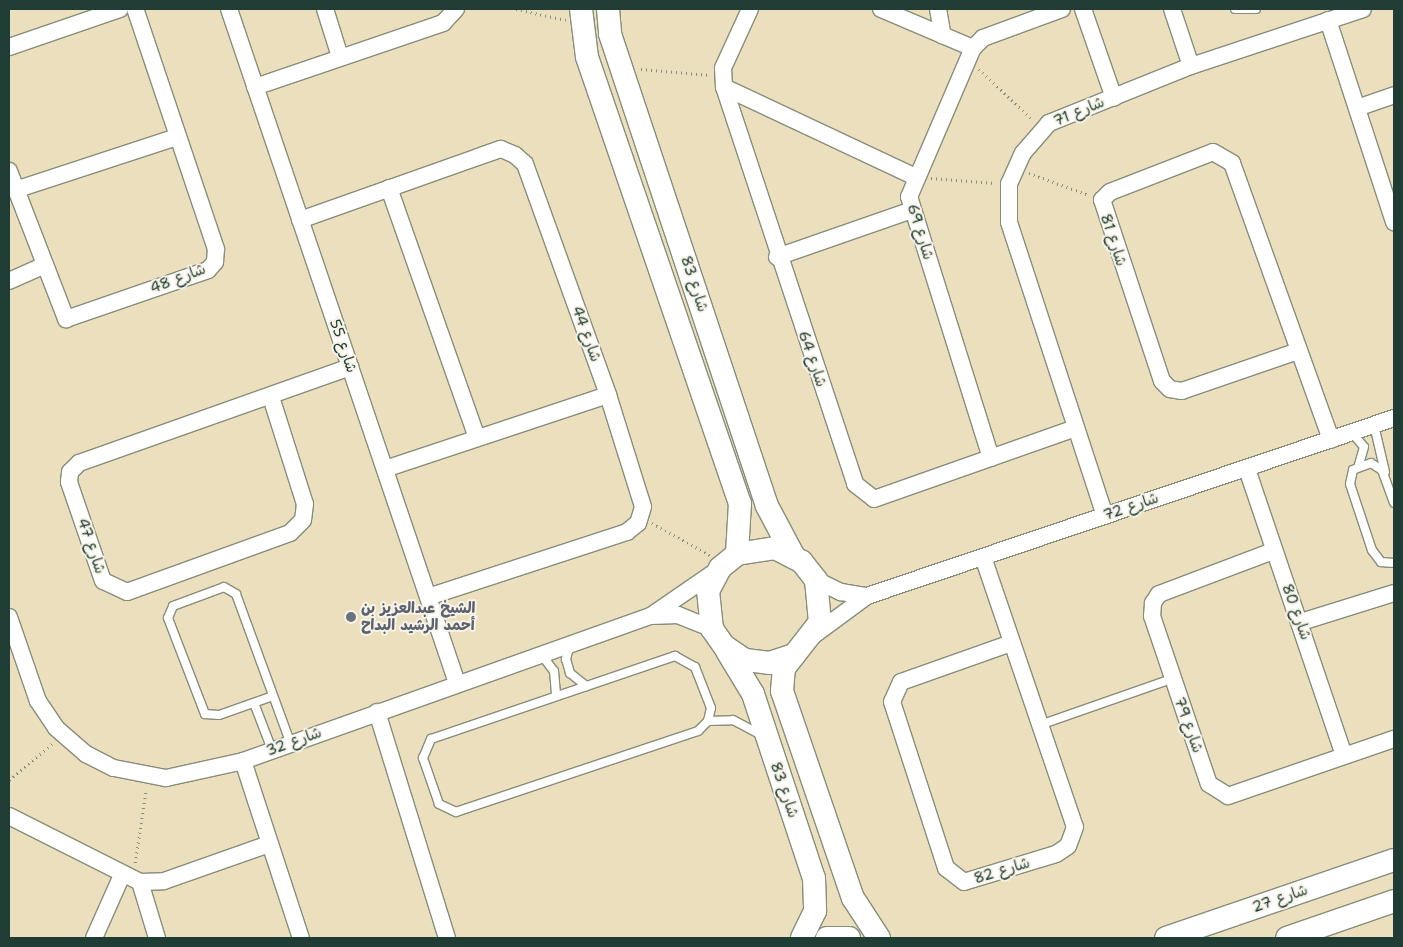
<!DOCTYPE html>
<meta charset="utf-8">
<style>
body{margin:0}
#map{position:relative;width:1403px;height:947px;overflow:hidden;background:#ecdfbe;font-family:"Shantell Sans","Playpen Sans Arabic",sans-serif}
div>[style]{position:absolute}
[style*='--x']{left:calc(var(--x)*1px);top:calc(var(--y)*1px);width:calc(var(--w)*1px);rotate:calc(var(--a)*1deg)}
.path>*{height:2.5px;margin-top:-1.25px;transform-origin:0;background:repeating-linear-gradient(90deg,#868e79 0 1px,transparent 0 5px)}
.roads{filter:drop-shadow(1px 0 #868e79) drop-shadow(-1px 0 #868e79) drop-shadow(0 1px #868e79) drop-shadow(0 -1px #868e79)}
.lane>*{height:8px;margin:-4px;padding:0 4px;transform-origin:4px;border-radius:4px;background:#fff}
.street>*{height:16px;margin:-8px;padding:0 8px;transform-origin:8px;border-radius:8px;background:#fff}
.secondary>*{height:22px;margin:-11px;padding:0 11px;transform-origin:11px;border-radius:11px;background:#fff}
.dots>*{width:14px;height:14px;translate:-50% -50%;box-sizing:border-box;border:2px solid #f7f3e8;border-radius:50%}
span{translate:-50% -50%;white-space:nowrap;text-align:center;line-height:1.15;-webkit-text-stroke:4px #f7f3e8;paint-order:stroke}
.street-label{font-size:15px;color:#1f3d34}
.worship-label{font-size:15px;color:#5b616d;font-weight:700}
.left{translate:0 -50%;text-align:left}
.frame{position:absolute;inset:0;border:10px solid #1f3d34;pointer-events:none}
</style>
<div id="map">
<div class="path">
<i style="--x:516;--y:9;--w:51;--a:12.4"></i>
<i style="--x:641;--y:69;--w:69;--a:5"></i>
<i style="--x:979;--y:69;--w:74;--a:43.4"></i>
<i style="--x:1029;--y:173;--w:64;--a:20.1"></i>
<i style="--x:931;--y:178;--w:64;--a:4.5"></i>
<i style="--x:652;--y:523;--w:66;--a:28.9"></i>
<i style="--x:9;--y:780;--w:57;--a:-40.1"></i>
<i style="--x:135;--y:863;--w:75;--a:-81.5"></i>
</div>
<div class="roads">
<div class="lane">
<i style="--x:1235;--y:9;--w:21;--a:0"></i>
<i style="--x:1374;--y:425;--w:48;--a:76.8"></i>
<i style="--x:1352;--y:433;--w:18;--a:49"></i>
<i style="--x:1364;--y:447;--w:19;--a:106"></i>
<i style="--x:1394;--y:503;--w:35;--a:-110"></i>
<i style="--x:1382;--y:470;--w:13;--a:-148"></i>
<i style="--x:1371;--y:463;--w:19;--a:159"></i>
<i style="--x:1353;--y:470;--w:14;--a:102"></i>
<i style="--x:1350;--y:484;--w:70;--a:71.6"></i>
<i style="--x:1372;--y:550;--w:15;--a:53"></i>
<i style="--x:1381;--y:562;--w:13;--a:4"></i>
<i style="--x:570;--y:645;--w:15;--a:106"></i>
<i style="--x:566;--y:659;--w:15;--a:74"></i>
<i style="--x:570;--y:673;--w:21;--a:39"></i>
<i style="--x:541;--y:654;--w:21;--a:53"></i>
<i style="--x:554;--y:671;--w:25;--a:85"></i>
<i style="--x:675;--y:656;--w:23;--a:29"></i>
<i style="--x:695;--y:667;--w:44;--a:68.7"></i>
<i style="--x:711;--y:708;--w:13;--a:103"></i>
<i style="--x:708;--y:721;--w:14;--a:135"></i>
<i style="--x:698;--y:731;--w:255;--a:161.5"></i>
<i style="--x:456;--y:812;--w:19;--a:-155"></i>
<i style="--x:439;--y:804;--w:49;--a:-109.2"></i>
<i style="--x:423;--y:758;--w:21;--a:-67"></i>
<i style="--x:431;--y:739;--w:258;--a:-18.8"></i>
<i style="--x:273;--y:696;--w:57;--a:160.6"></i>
<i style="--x:219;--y:715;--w:14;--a:-176"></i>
<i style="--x:205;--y:714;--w:103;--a:-111.1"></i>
<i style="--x:168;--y:618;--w:13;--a:-67"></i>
<i style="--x:173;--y:606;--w:54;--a:-20.4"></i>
<i style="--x:224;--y:587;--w:14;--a:30"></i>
<i style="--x:236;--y:594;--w:160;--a:69.9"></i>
<i style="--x:254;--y:703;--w:50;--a:69"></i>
<i style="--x:708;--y:721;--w:25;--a:-2"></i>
<i style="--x:733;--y:720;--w:30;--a:28"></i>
<i style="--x:1040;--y:725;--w:139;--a:-19.3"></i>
</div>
<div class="street">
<i style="--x:229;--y:9;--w:712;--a:71.31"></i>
<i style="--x:325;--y:9;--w:50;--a:72.6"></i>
<i style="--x:750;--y:9;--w:65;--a:114.6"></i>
<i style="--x:723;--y:68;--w:19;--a:87"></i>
<i style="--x:724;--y:87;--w:418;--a:71.7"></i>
<i style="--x:855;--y:484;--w:24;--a:38"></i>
<i style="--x:874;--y:499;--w:214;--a:-19.4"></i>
<i style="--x:881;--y:9;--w:100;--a:23"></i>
<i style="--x:938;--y:9;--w:27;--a:80"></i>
<i style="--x:1083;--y:9;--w:94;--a:70.8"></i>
<i style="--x:1172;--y:9;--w:60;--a:71.6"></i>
<i style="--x:1328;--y:20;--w:213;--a:71.9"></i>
<i style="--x:9;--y:47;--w:117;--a:-18.9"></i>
<i style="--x:255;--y:87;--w:199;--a:-18.8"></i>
<i style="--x:443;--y:23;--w:19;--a:-47"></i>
<i style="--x:724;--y:87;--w:211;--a:25.2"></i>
<i style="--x:1357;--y:108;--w:39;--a:-19"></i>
<i style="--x:9;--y:171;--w:159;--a:68.9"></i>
<i style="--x:66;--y:319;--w:150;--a:-19"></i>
<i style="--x:208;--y:270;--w:11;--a:-49"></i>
<i style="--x:215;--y:262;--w:13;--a:-86"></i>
<i style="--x:216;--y:249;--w:253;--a:-108.6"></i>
<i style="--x:389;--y:188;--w:265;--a:70.6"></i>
<i style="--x:15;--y:190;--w:170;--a:-18.1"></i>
<i style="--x:300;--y:220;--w:213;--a:-19.5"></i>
<i style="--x:501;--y:149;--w:15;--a:23"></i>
<i style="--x:515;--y:155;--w:13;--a:42"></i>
<i style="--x:525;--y:164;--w:245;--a:70.2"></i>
<i style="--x:608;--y:395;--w:117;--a:72.6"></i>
<i style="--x:643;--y:507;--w:17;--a:107"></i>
<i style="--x:638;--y:523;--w:14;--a:141"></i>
<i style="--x:627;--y:532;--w:209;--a:161.9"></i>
<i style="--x:777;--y:257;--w:143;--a:-19.2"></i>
<i style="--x:9;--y:281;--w:36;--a:-24"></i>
<i style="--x:1298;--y:351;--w:123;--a:161"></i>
<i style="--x:1182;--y:391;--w:12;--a:-171"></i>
<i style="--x:1170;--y:389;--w:11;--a:-135"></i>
<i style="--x:1162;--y:381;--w:191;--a:-108.3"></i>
<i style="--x:1102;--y:200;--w:11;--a:-45"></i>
<i style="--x:1110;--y:192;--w:110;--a:-21.2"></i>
<i style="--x:1213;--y:152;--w:22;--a:30"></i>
<i style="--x:1232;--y:163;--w:294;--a:70.3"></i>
<i style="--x:271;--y:397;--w:112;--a:72.4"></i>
<i style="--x:305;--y:504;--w:16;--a:97"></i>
<i style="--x:303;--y:520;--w:18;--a:135"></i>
<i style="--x:290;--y:533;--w:173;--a:160.1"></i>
<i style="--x:127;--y:592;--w:26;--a:-155"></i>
<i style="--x:103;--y:581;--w:105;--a:-109"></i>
<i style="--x:69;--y:482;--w:10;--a:-84"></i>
<i style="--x:70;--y:472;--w:13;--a:-45"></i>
<i style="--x:79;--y:463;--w:288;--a:-19.5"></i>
<i style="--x:991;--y:458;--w:274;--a:-107.4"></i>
<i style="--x:909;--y:197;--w:162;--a:-66.8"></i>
<i style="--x:973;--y:48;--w:14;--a:-45"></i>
<i style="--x:983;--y:38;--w:84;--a:-20.2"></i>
<i style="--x:385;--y:469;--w:235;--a:-18.4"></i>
<i style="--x:1247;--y:469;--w:302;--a:71.3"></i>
<i style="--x:1105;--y:516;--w:309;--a:-108.1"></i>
<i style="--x:1009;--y:222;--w:38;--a:-90"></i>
<i style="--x:1009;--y:184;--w:34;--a:-66"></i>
<i style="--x:1023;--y:153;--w:40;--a:-49"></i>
<i style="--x:1049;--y:123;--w:153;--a:-21.9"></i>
<i style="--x:1191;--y:66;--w:181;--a:-18.3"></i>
<i style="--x:1273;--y:551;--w:122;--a:159.3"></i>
<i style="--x:1159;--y:594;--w:11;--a:124"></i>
<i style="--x:1153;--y:603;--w:13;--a:94"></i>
<i style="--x:1152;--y:616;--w:177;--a:71.3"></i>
<i style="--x:1209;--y:784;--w:22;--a:32"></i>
<i style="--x:1228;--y:796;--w:176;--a:-19"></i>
<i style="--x:983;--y:557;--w:285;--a:71.2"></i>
<i style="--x:1075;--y:827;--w:20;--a:110"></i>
<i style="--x:1068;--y:846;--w:14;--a:146"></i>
<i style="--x:1056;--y:854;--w:96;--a:163.1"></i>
<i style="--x:964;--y:882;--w:23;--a:-142"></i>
<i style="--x:946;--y:868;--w:175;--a:-108"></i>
<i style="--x:892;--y:702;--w:22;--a:-66"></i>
<i style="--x:901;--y:682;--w:117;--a:-19.5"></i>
<i style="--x:816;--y:580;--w:28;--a:26"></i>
<i style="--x:841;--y:592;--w:26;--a:9"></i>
<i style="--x:652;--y:615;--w:78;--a:-34.5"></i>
<i style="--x:9;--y:617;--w:89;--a:71"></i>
<i style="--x:38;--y:701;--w:32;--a:56"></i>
<i style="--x:56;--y:728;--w:40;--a:41"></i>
<i style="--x:86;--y:754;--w:31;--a:27"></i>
<i style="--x:114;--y:768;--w:53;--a:10.9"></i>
<i style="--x:166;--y:778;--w:79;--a:-12.4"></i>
<i style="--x:243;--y:761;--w:433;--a:-19.6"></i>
<i style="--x:651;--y:616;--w:27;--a:-2"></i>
<i style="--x:678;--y:615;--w:37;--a:22"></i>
<i style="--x:1301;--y:622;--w:97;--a:-17.3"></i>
<i style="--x:814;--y:635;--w:66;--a:-36.3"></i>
<i style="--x:867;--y:596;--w:556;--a:-18.66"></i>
<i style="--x:377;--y:712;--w:237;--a:72.8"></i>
<i style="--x:243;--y:761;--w:186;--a:71.9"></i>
<i style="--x:9;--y:816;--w:147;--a:26.7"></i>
<i style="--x:140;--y:882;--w:24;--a:-2"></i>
<i style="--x:164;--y:881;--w:111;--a:-19.4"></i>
<i style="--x:140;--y:882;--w:59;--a:73.1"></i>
<i style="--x:94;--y:938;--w:69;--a:-66"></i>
</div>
<div class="secondary">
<i style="--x:581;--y:9;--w:48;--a:82.9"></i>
<i style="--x:587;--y:57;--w:472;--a:71.1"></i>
<i style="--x:740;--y:503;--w:51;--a:93.4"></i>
<i style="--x:608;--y:9;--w:25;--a:85"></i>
<i style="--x:610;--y:34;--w:497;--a:71.6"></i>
<i style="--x:767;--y:506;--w:55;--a:62"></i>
<i style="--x:727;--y:651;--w:50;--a:58.8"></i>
<i style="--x:753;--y:694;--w:194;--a:71.7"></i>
<i style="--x:814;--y:878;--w:33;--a:88"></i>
<i style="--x:815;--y:911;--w:30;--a:116"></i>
<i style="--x:794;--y:655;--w:25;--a:162"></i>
<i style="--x:770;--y:663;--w:25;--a:-173"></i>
<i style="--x:745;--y:660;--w:25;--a:-146"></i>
<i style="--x:724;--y:646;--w:21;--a:-125"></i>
<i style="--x:712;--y:629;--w:38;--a:-96"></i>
<i style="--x:708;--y:591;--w:26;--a:-62"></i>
<i style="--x:720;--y:568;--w:22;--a:-39"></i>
<i style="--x:737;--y:554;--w:38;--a:-9"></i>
<i style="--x:775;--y:548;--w:30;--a:27"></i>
<i style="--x:802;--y:562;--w:23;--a:52"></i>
<i style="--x:816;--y:580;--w:42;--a:84.6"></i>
<i style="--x:820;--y:622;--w:58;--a:128"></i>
<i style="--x:784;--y:668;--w:23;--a:95"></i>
<i style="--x:782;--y:691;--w:219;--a:71.1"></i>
<i style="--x:853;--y:898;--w:48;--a:57"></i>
<i style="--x:827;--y:938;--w:22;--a:0"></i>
<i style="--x:1166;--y:938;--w:241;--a:-18.9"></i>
<i style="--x:1287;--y:938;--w:113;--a:-19.1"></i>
</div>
</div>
<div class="dots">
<i style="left:351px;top:617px;background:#6b7280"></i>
</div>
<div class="street-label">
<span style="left:1079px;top:112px;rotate:-23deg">شارع 71</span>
<span style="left:920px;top:232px;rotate:73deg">شارع 69</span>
<span style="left:1113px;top:240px;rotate:72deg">شارع 81</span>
<span style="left:178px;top:279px;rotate:-21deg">شارع 48</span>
<span style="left:694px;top:284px;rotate:72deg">شارع 83</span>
<span style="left:586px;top:334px;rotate:70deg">شارع 44</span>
<span style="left:343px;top:346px;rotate:71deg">شارع 55</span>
<span style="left:812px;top:359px;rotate:71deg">شارع 64</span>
<span style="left:1131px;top:507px;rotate:-19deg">شارع 72</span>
<span style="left:91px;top:546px;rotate:71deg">شارع 47</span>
<span style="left:1296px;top:612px;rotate:70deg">شارع 80</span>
<span style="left:1188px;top:725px;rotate:70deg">شارع 79</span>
<span style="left:294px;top:742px;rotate:-20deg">شارع 32</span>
<span style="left:784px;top:790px;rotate:71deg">شارع 83</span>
<span style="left:1002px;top:871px;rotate:-17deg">شارع 82</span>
<span style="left:1280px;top:899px;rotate:-19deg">شارع 27</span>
</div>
<div class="worship-label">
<span class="left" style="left:361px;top:617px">الشيخ عبدالعزيز بن<br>أحمد الرشيد البداح</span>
</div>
<div class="frame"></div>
</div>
